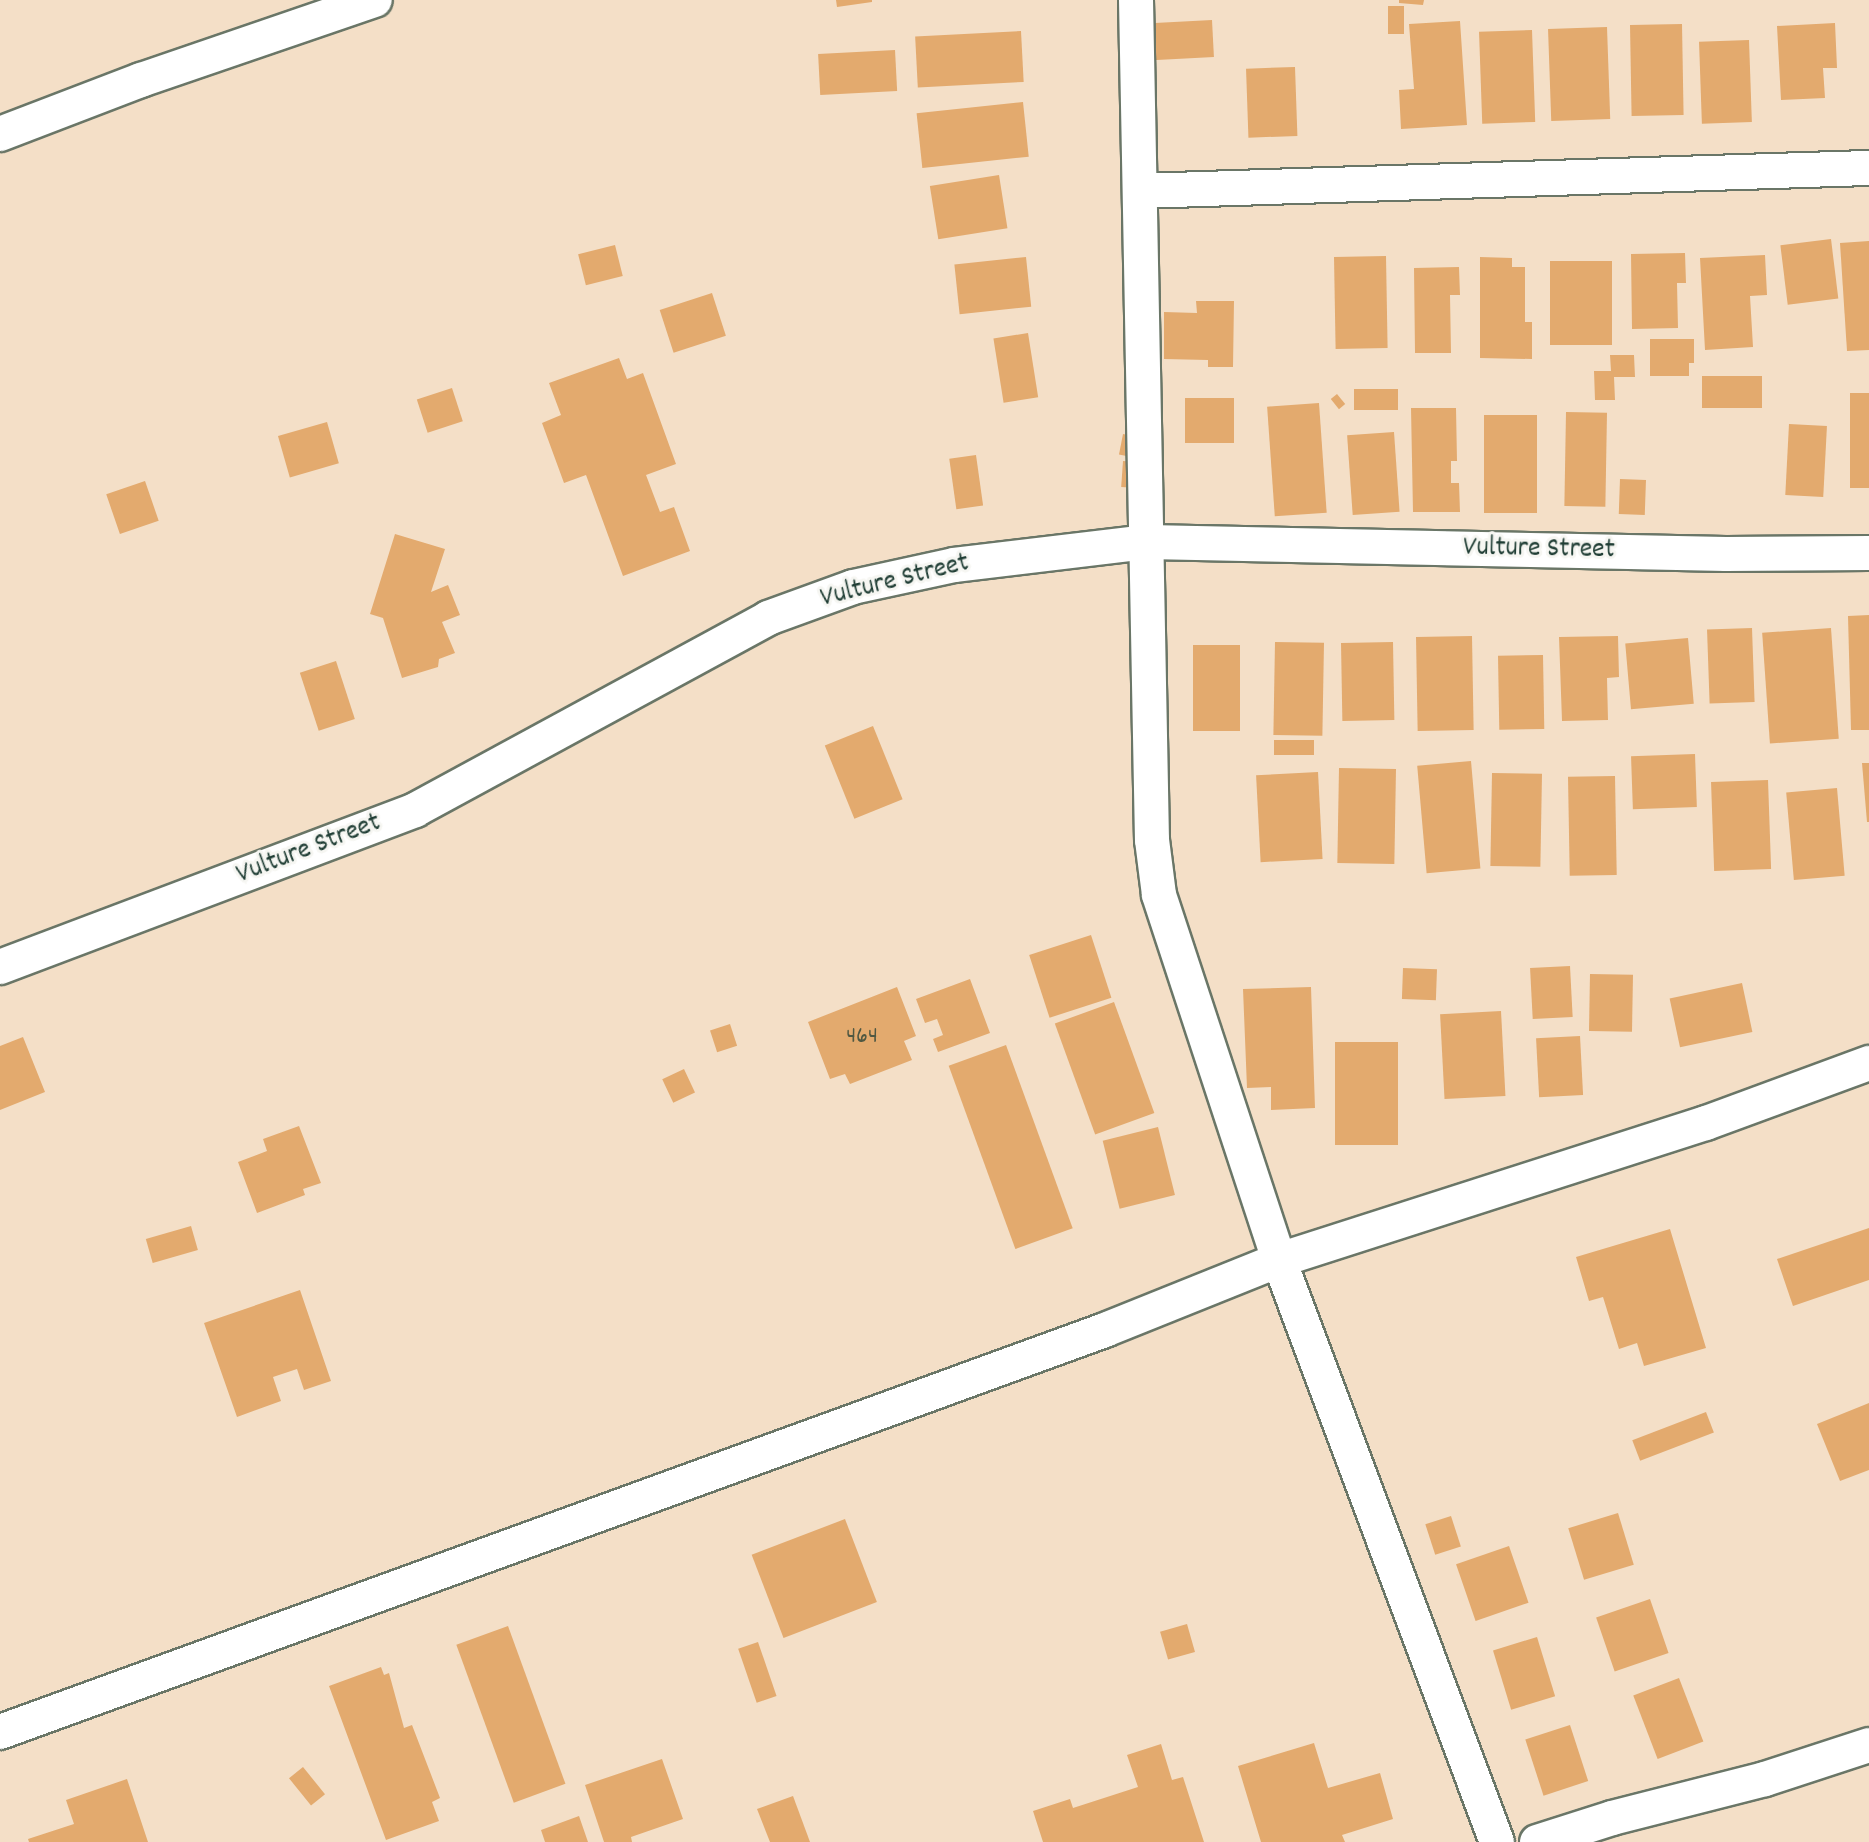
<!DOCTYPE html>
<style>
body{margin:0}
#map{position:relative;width:1869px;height:1842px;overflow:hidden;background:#f4dfc7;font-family:Dekko,sans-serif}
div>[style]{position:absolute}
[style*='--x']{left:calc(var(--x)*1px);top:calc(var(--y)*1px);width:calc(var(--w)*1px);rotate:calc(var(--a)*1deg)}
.building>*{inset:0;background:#e3aa6e;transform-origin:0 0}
.roads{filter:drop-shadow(2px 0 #6a7667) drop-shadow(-2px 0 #6a7667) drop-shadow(0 2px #6a7667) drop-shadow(0 -2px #6a7667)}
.minor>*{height:34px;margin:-17px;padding:0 17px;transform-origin:17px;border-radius:17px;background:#fff}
span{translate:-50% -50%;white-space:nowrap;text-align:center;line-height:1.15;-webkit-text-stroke:6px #f6f6f2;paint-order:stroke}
.number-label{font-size:24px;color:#505842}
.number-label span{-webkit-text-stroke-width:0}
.street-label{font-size:28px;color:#1f3d34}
</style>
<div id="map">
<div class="building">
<i style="clip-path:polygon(836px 0,872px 0,872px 2px,837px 7px)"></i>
<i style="clip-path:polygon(1399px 0,1424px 0,1423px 5px,1399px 3px)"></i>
<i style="left:1388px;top:6px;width:16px;height:28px"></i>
<i style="left:1212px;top:20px;width:37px;height:62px;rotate:87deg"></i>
<i style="clip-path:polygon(1460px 21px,1467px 125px,1401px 129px,1399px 90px,1414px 89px,1409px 24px)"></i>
<i style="clip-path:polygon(1835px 23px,1837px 68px,1823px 68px,1825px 98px,1781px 100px,1777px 26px)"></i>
<i style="left:1682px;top:24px;width:91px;height:52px;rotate:89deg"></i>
<i style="left:1607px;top:27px;width:92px;height:59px;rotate:88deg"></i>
<i style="left:1532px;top:30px;width:92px;height:53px;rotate:88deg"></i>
<i style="left:1021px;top:31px;width:51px;height:106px;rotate:87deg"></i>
<i style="left:1749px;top:40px;width:82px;height:50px;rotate:88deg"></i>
<i style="left:895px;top:50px;width:41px;height:77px;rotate:87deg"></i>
<i style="left:1295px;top:67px;width:69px;height:49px;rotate:88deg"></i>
<i style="left:1023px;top:102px;width:55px;height:107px;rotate:84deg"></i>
<i style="left:999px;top:175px;width:54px;height:70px;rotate:81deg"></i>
<i style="left:1831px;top:239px;width:60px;height:51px;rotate:83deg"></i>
<i style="clip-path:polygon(1869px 241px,1869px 350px,1847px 351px,1840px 243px)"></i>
<i style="left:615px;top:245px;width:32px;height:38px;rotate:76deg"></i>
<i style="clip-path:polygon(1685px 253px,1686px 283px,1677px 283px,1678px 328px,1632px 329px,1631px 254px)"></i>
<i style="clip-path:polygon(1765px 255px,1767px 295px,1750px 296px,1753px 347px,1705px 350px,1700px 258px)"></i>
<i style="left:1386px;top:256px;width:92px;height:52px;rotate:89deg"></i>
<i style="left:1026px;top:257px;width:50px;height:72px;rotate:84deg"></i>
<i style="clip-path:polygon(1480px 257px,1512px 258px,1512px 267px,1525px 267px,1525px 322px,1532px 322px,1532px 359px,1480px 358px)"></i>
<i style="left:1550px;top:261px;width:62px;height:84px"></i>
<i style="clip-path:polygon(1459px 267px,1460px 295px,1450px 295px,1451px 353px,1415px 353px,1414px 268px)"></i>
<i style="left:712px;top:293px;width:45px;height:55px;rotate:72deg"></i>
<i style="clip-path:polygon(1196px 301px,1234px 301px,1233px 367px,1208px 367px,1208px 360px,1164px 359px,1164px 312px,1197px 313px)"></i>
<i style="left:1028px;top:333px;width:65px;height:35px;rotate:81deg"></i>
<i style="clip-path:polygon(1650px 339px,1694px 339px,1694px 363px,1689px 363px,1689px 376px,1650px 376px)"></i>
<i style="clip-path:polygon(1610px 355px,1634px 355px,1635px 377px,1614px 377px,1615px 400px,1595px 400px,1594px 371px,1611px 371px)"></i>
<i style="clip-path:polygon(619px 358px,627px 379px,643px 373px,676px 464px,646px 475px,660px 512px,674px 507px,690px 551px,623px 576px,586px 475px,564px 483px,542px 423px,561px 415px,549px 383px)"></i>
<i style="left:1702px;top:376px;width:60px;height:32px"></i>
<i style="left:452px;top:388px;width:35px;height:37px;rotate:72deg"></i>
<i style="left:1354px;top:389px;width:44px;height:21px"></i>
<i style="left:1850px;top:393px;width:19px;height:95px"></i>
<i style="left:1337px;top:394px;width:13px;height:8px;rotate:51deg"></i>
<i style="left:1234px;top:398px;width:45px;height:49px;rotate:90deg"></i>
<i style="left:1319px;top:403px;width:110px;height:52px;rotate:86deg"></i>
<i style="clip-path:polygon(1411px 408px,1456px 408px,1457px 461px,1451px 461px,1451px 483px,1459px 483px,1460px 512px,1413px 512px)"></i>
<i style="left:1566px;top:412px;width:41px;height:94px;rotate:1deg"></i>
<i style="left:1484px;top:415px;width:53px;height:98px"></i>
<i style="left:327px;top:422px;width:43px;height:51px;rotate:74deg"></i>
<i style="left:1789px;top:424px;width:38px;height:71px;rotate:3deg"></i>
<i style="left:1394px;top:432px;width:80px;height:47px;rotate:86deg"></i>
<i style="left:1123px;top:434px;width:10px;height:21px;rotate:11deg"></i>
<i style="left:976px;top:455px;width:51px;height:27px;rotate:82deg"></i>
<i style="left:1123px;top:461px;width:13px;height:26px;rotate:4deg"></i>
<i style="left:1620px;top:479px;width:26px;height:35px;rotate:2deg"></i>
<i style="left:145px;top:481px;width:42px;height:41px;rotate:71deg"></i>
<i style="clip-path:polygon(395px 534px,445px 549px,431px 592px,448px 585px,460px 615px,442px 622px,455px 653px,439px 659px,438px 667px,402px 678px,383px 618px,370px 614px)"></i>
<i style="clip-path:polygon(1869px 615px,1869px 730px,1851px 730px,1848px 616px)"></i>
<i style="left:1752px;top:628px;width:74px;height:45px;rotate:88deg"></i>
<i style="left:1831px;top:628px;width:111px;height:69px;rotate:86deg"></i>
<i style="left:1472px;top:636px;width:94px;height:56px;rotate:89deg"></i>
<i style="clip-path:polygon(1618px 636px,1619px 677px,1607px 678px,1608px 720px,1562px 721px,1559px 637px)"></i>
<i style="left:1688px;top:638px;width:66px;height:63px;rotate:85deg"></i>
<i style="left:1275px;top:642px;width:49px;height:93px;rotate:1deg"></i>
<i style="left:1393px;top:642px;width:78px;height:52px;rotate:89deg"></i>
<i style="left:1193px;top:645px;width:47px;height:86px"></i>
<i style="left:1543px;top:655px;width:74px;height:45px;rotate:89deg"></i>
<i style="left:336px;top:661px;width:61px;height:38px;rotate:72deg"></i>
<i style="left:873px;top:726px;width:79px;height:52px;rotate:68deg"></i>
<i style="left:1314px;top:740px;width:15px;height:40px;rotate:90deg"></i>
<i style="left:1695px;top:754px;width:53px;height:64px;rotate:88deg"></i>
<i style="left:1471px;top:761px;width:108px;height:54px;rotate:85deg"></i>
<i style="clip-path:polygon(1862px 763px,1869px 763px,1869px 822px,1867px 822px)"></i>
<i style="left:1339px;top:768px;width:57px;height:95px;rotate:1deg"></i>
<i style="left:1318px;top:772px;width:87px;height:62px;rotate:87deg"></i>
<i style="left:1492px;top:773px;width:50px;height:93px;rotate:1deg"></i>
<i style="left:1615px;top:776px;width:99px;height:47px;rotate:89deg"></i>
<i style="left:1768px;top:780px;width:89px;height:57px;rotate:88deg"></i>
<i style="left:1837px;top:788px;width:88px;height:51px;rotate:85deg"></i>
<i style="left:1091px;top:935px;width:66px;height:65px;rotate:72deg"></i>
<i style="left:1570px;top:966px;width:51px;height:40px;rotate:87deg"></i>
<i style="left:1403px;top:968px;width:34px;height:31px;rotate:2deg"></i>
<i style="left:1590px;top:974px;width:43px;height:57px;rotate:1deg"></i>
<i style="clip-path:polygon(970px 979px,990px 1033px,938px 1052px,933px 1039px,943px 1035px,937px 1019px,925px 1023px,916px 999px)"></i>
<i style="left:1742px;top:983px;width:50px;height:74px;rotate:78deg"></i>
<i style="clip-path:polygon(897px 987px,916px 1036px,904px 1041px,912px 1060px,850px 1084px,845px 1074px,830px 1079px,808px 1022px)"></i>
<i style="clip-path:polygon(1311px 987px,1315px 1108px,1271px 1110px,1271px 1087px,1247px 1088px,1243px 989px)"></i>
<i style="left:1114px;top:1002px;width:118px;height:63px;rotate:70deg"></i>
<i style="left:1501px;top:1011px;width:85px;height:61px;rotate:87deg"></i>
<i style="left:730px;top:1024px;width:23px;height:21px;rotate:72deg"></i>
<i style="left:1580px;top:1036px;width:59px;height:44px;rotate:87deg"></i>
<i style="clip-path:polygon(23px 1037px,45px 1092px,0 1110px,0 1046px)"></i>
<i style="left:1335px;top:1042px;width:63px;height:103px"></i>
<i style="left:1006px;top:1045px;width:195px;height:61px;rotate:70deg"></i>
<i style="left:684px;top:1069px;width:26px;height:24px;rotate:65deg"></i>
<i style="clip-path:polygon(299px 1126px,321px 1183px,303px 1189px,305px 1195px,257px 1213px,238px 1162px,267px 1151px,263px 1139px)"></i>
<i style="left:1158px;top:1127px;width:70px;height:57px;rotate:76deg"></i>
<i style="left:191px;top:1226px;width:25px;height:47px;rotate:74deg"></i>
<i style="clip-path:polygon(1869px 1228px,1869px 1280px,1793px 1306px,1777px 1259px)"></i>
<i style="clip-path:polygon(1670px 1229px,1706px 1348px,1644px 1366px,1637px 1343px,1619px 1349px,1603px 1297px,1589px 1301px,1576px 1257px)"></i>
<i style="clip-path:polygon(300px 1290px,331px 1381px,304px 1390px,297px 1369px,273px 1377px,281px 1401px,237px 1417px,204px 1323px)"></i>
<i style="clip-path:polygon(1869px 1403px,1869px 1470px,1840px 1481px,1817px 1424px)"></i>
<i style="left:1706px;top:1412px;width:22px;height:79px;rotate:69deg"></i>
<i style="left:1618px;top:1513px;width:54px;height:52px;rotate:73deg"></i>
<i style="left:1451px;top:1516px;width:32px;height:27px;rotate:72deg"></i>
<i style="left:845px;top:1519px;width:89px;height:100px;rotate:69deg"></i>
<i style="left:1509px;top:1546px;width:60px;height:56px;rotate:71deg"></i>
<i style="left:1650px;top:1599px;width:57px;height:57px;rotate:71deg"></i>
<i style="left:1187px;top:1624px;width:29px;height:28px;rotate:74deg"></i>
<i style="left:508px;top:1626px;width:168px;height:55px;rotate:70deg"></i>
<i style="left:1537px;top:1637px;width:62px;height:46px;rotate:73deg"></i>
<i style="left:758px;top:1642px;width:57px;height:21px;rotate:71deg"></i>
<i style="clip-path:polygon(381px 1667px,384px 1675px,389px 1673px,404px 1728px,412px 1725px,440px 1798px,432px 1802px,439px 1821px,386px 1840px,329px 1686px)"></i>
<i style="left:1679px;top:1678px;width:68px;height:49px;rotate:69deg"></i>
<i style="left:1570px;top:1725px;width:59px;height:47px;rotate:72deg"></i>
<i style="clip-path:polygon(1314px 1743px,1328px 1788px,1380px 1773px,1393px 1819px,1342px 1835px,1345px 1842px,1261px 1842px,1238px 1766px)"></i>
<i style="clip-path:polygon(1161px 1744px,1172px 1780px,1183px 1777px,1204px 1842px,1043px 1842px,1033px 1811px,1070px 1799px,1073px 1808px,1138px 1787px,1127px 1755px)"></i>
<i style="clip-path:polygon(662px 1759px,683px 1819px,631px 1837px,632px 1842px,604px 1842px,585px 1785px)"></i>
<i style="left:303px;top:1767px;width:35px;height:18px;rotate:51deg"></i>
<i style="clip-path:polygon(127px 1779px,148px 1842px,29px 1842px,28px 1839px,74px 1824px,66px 1800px)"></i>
<i style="clip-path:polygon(793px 1796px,810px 1842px,770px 1842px,757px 1809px)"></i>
<i style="clip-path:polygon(579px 1816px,588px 1842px,545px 1842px,541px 1830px)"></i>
</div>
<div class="roads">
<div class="minor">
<i style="--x:1136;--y:0;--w:840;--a:88.91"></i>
<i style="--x:1152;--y:840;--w:55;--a:82.7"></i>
<i style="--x:1159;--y:895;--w:384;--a:71.8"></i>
<i style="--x:1279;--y:1260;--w:621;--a:69.47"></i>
<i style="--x:0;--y:134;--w:151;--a:-21"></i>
<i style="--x:141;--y:80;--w:247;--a:-18.9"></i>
<i style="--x:1140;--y:191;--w:729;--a:-1.81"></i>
<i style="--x:0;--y:967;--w:444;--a:-20.7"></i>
<i style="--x:415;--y:810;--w:402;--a:-28.5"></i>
<i style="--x:768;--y:618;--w:90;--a:-20"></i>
<i style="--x:853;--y:587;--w:103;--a:-12.3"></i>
<i style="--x:954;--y:565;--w:195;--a:-6.8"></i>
<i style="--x:1148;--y:542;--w:578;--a:1.19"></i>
<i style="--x:1726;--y:554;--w:143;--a:-0.4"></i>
<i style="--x:0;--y:1732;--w:1176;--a:-19.99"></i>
<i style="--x:1105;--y:1330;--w:188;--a:-21.9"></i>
<i style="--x:1279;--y:1260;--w:448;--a:-17.8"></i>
<i style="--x:1706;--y:1123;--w:174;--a:-20.2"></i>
<i style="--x:1537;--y:1842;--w:79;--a:-17.7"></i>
<i style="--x:1612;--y:1818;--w:158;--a:-14.3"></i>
<i style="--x:1765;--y:1779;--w:109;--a:-18.1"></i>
</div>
</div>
<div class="number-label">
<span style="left:862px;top:1038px">464</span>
</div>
<div class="street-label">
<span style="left:1539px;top:550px;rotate:1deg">Vulture Street</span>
<span style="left:895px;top:582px;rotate:-14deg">Vulture Street</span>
<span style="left:309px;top:850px;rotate:-21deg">Vulture Street</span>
</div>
</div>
